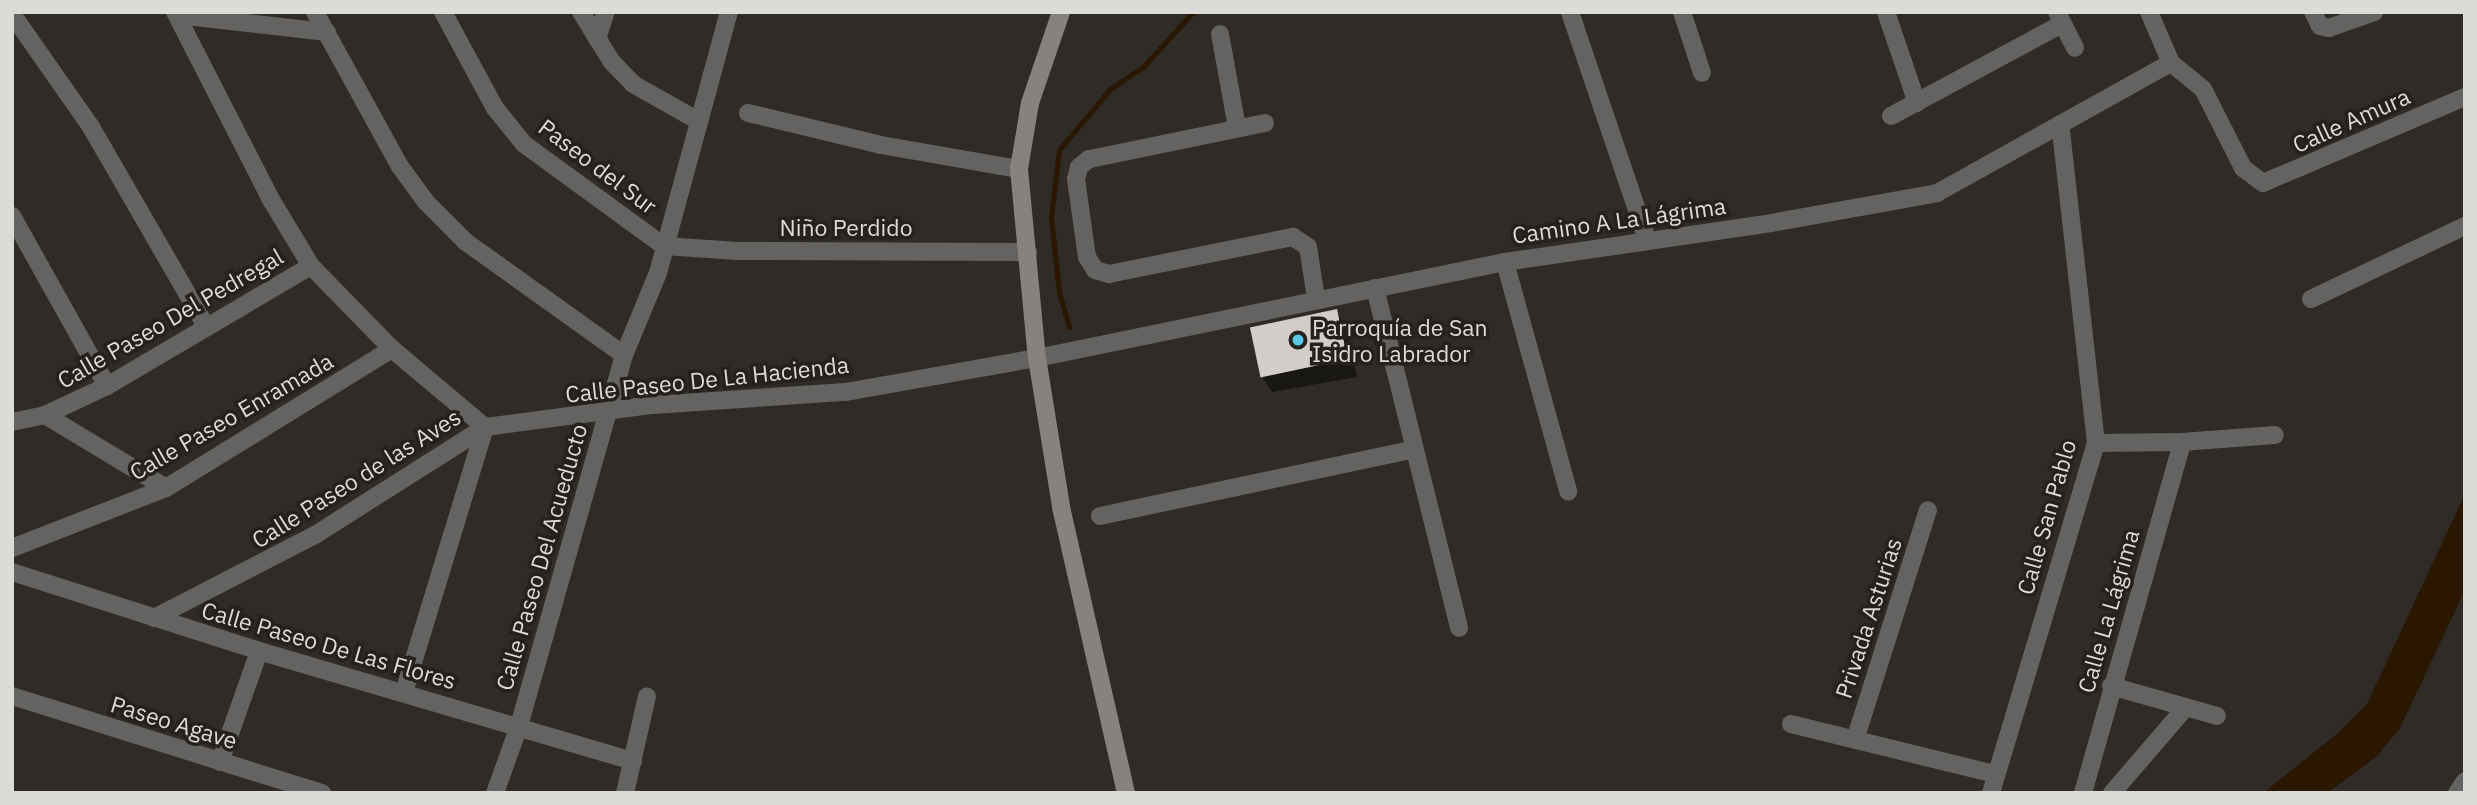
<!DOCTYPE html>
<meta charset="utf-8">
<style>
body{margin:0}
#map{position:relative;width:2477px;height:805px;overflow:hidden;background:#2f2b27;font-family:"IBM Plex Sans",sans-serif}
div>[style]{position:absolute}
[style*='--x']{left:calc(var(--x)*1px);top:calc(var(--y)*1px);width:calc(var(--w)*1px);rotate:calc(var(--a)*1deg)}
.water>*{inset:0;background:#2b1600}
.shadow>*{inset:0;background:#0007}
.stream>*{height:5px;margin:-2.5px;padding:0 2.5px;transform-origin:2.5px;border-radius:2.5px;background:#2b1600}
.building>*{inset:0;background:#d2cdc8;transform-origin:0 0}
.street>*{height:18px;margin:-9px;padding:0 9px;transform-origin:9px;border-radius:9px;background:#656361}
.secondary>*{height:18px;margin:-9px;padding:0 9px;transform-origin:9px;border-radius:9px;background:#85827f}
.dots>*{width:19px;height:19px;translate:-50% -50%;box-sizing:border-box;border:4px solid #25211d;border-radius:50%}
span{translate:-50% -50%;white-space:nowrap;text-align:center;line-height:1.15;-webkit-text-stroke:7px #25211d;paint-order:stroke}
.street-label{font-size:23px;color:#dddbd8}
.poi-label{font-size:23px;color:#dddbd8}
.left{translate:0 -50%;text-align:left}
.frame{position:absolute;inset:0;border:14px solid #dddbd8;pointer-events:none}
</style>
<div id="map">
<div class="water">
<i style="clip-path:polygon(2465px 494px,2465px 590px,2400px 728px,2376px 757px,2327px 793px,2263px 793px,2337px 734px,2367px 704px)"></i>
</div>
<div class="shadow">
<i style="clip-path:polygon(1336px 311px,1347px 328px,1357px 377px,1272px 392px,1261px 375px)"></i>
</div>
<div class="stream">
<i style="--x:1069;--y:327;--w:36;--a:-106"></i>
<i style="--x:1059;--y:292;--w:75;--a:-96.1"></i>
<i style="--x:1051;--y:217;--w:67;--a:-83.2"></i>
<i style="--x:1059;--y:150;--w:80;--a:-50.1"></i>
<i style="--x:1110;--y:89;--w:40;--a:-34"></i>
<i style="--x:1143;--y:67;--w:74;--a:-47.7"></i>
</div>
<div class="building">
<i style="left:1337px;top:309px;width:51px;height:89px;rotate:78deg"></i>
</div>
<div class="street">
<i style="--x:175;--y:12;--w:209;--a:62.9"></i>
<i style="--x:270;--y:198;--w:79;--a:58.9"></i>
<i style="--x:311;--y:266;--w:116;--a:45.7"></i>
<i style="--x:392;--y:349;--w:121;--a:40"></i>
<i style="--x:485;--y:427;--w:169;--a:-7.5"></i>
<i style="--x:653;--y:405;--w:193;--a:-3.9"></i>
<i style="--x:846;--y:392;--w:194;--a:-10.1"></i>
<i style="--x:1037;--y:358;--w:478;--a:-11.6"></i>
<i style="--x:1505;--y:262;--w:269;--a:-8.3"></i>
<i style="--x:1771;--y:223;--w:169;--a:-10.2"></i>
<i style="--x:1937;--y:193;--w:268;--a:-29.1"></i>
<i style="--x:2171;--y:63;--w:41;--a:39.1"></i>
<i style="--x:2203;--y:89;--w:89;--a:63.1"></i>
<i style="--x:2243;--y:168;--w:25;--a:37"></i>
<i style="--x:2263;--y:183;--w:220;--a:-23.1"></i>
<i style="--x:315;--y:12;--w:175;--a:61.2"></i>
<i style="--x:399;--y:165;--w:46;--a:53.9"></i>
<i style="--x:426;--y:202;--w:57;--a:45"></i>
<i style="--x:466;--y:242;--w:194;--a:35.6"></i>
<i style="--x:443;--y:12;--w:109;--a:61.6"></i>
<i style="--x:495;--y:108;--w:46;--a:51.1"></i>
<i style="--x:524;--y:144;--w:173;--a:36.1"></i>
<i style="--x:664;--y:246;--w:74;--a:3.9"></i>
<i style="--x:738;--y:251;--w:290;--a:0.2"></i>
<i style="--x:581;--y:12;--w:59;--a:58.2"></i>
<i style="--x:612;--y:62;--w:30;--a:46"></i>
<i style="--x:633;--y:84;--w:73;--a:29.4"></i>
<i style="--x:1570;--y:12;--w:240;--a:71.3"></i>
<i style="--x:1682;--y:12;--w:64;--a:71.8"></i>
<i style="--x:1886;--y:12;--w:96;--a:71.2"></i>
<i style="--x:2057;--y:12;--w:40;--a:63.4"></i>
<i style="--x:2149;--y:12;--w:56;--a:66.7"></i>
<i style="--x:2313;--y:12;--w:16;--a:63"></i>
<i style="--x:2320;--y:26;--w:9;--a:13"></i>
<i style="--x:2329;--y:28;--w:48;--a:-19.6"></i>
<i style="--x:12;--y:14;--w:138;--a:55"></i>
<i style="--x:91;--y:127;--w:230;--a:60"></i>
<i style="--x:177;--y:15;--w:151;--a:6.5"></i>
<i style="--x:1220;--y:34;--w:96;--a:79.7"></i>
<i style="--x:597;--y:39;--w:28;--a:-72"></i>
<i style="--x:748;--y:113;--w:137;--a:13.5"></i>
<i style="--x:881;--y:145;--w:140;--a:9.9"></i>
<i style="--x:1891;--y:116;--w:194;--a:-28.3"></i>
<i style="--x:1265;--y:123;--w:180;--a:168.4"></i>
<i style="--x:1089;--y:159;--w:13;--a:141"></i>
<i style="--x:1079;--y:167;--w:12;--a:104"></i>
<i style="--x:1076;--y:179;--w:79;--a:82"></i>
<i style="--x:1087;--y:257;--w:15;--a:58"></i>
<i style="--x:1095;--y:270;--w:15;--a:16"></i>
<i style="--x:1109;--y:274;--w:188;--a:-11.4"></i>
<i style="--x:1293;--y:237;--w:18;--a:34"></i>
<i style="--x:1308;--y:247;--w:52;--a:81.1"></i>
<i style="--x:12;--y:216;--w:195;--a:60.8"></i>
<i style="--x:1505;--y:262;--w:238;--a:74.6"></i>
<i style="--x:1375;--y:288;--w:350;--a:76.1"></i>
<i style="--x:2311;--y:299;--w:170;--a:-25.4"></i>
<i style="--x:45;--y:415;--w:141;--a:31.1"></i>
<i style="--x:12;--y:422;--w:34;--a:-12"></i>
<i style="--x:45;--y:415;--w:68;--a:-25.1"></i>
<i style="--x:107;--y:386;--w:237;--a:-30.5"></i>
<i style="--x:2096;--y:443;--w:86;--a:-0.7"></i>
<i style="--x:2182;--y:442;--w:93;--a:-4.3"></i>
<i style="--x:1100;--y:516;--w:321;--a:-12"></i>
<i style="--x:12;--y:548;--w:165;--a:-21.3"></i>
<i style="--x:166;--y:488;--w:265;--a:-31.6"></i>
<i style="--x:12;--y:572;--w:259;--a:17.7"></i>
<i style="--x:259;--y:651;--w:390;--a:16.4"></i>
<i style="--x:154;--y:618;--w:181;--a:-27.3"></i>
<i style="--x:315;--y:535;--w:201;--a:-32.4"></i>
<i style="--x:2111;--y:686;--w:110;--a:15.8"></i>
<i style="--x:404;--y:692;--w:277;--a:-73"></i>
<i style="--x:12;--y:696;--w:325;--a:17.4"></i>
<i style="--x:1791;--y:724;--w:210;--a:13.8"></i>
<i style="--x:1855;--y:740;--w:241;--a:-72.4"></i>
<i style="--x:220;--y:762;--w:118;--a:-70.6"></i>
<i style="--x:495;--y:793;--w:71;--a:-70.3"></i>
<i style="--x:519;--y:726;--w:386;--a:-74.2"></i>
<i style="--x:624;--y:355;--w:89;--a:-67.5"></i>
<i style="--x:658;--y:273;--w:270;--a:-74.8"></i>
<i style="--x:625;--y:793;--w:99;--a:-77.2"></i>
<i style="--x:1991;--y:793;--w:365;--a:-73.3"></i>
<i style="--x:2096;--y:443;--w:321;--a:-96.4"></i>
<i style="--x:2083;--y:793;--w:365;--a:-74.2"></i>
<i style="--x:2112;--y:793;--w:112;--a:-49.3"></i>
<i style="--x:2457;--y:793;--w:14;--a:-56"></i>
</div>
<div class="secondary">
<i style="--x:1061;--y:12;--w:96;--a:108.8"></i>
<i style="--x:1030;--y:103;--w:67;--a:99.5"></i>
<i style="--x:1019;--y:169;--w:190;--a:84.6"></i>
<i style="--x:1037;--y:358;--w:151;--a:80.8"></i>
<i style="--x:1061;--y:507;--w:293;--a:77.2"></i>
</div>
<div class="dots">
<i style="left:1298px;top:340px;background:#58c8e4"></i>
</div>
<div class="street-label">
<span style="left:2351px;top:120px;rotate:-24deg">Calle Amura</span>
<span style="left:598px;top:166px;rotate:37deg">Paseo del Sur</span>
<span style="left:1619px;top:220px;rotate:-8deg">Camino A La Lágrima</span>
<span style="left:846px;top:227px">Niño Perdido</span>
<span style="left:170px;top:318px;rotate:-30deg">Calle Paseo Del Pedregal</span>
<span style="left:707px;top:379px;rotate:-6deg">Calle Paseo De La Hacienda</span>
<span style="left:231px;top:416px;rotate:-30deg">Calle Paseo Enramada</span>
<span style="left:356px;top:478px;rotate:-32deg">Calle Paseo de las Aves</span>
<span style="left:2046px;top:517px;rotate:-74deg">Calle San Pablo</span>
<span style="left:541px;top:557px;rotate:-74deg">Calle Paseo Del Acueducto</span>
<span style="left:2108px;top:611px;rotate:-74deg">Calle La Lágrima</span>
<span style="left:1868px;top:618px;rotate:-72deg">Privada Asturias</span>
<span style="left:329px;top:645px;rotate:16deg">Calle Paseo De Las Flores</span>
<span style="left:174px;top:722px;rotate:17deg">Paseo Agave</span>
</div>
<div class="poi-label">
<span class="left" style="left:1312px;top:340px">Parroquía de San<br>Isidro Labrador</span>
</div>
<div class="frame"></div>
</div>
